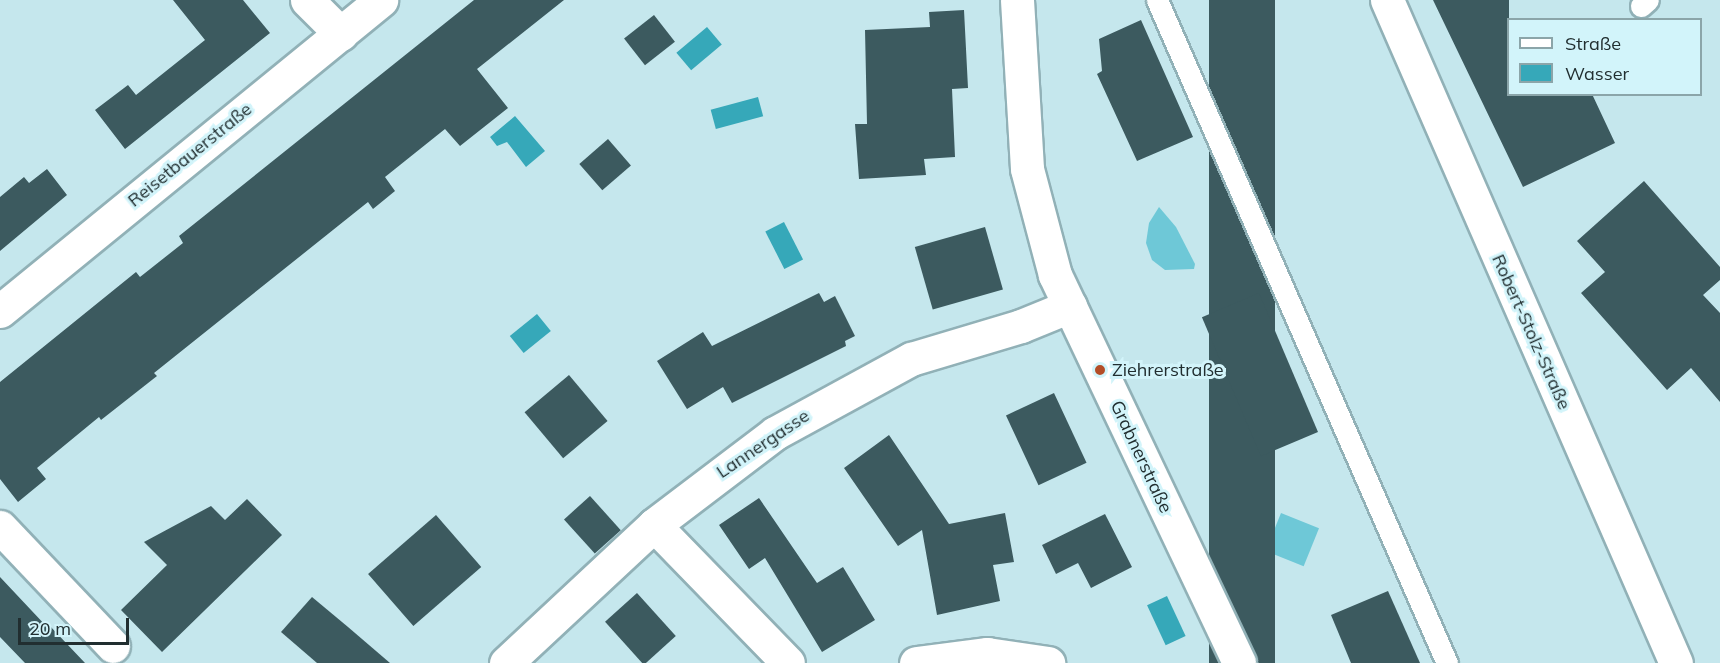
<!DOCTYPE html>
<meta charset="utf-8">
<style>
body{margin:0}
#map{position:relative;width:1720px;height:663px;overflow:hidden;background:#c5e7ed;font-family:Mulish,sans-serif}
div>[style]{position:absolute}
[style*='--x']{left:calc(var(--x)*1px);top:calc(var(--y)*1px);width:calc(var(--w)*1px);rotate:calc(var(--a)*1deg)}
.green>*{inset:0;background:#6ec8d7;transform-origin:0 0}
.water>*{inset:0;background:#36a8b9;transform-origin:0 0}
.building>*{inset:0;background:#3c5a5f;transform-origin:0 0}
.roads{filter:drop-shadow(2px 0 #91b1b7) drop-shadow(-2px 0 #91b1b7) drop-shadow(0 2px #91b1b7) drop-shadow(0 -2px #91b1b7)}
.service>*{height:21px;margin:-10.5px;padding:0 10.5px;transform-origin:10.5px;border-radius:10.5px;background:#fff}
.minor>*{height:33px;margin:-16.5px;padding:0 16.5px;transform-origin:16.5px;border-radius:16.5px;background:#fff}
.dots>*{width:16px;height:16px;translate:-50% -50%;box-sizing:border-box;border:3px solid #d2f4fa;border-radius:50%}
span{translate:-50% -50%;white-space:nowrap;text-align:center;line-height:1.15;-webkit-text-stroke:6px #d2f4fa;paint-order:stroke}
.street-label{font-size:18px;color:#212e30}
.poi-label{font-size:18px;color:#212e30}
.left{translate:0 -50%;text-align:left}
.legend{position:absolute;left:1507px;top:18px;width:195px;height:78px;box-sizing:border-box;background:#d2f4fa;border:2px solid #8ba5a9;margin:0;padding:8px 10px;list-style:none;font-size:18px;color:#212e30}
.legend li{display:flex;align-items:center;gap:12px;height:30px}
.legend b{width:30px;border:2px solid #8ba5a9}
.scale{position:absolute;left:18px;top:618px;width:111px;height:27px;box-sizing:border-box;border:3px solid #212e30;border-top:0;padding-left:8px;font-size:18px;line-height:21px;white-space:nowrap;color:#212e30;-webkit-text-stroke:4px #d2f4fa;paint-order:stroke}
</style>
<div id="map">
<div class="green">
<i style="clip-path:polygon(1159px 207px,1176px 227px,1195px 264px,1194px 269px,1165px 270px,1152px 260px,1146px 243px,1149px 223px)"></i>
<i style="left:1281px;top:513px;width:41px;height:41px;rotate:22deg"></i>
</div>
<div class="water">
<i style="left:707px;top:27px;width:23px;height:40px;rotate:50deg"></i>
<i style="left:758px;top:97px;width:20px;height:49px;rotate:75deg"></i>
<i style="clip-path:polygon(515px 116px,545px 151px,526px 167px,507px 142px,497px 146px,490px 137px)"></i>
<i style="left:784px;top:222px;width:42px;height:21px;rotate:63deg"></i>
<i style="left:537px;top:314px;width:22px;height:35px;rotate:51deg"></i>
<i style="left:1167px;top:596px;width:44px;height:22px;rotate:65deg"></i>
</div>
<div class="building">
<i style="clip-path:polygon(173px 0,243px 0,270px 33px,125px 149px,95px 110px,128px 85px,136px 95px,205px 40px)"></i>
<i style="clip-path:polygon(474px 0,564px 0,477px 69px,508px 108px,460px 146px,445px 129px,385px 177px,395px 191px,373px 209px,368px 202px,154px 373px,157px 376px,101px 420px,99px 417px,37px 468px,46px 479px,18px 502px,0 479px,0 382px,136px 272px,140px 277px,183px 243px,179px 236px)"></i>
<i style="left:1209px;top:0;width:66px;height:723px"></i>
<i style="clip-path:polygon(1433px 0,1509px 0,1509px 94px,1592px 94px,1615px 143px,1523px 187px)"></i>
<i style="clip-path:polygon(964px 10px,968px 88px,952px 89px,955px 157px,924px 159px,926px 175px,859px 179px,855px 124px,867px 124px,865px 30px,930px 27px,929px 12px)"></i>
<i style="left:654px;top:15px;width:34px;height:38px;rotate:52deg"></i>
<i style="clip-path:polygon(1141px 20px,1193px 137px,1137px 161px,1097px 74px,1102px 71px,1099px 39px)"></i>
<i style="left:608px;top:139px;width:35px;height:38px;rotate:49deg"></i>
<i style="clip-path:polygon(47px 169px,67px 195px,0 251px,0 197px,24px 177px,29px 183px)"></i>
<i style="clip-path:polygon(1644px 181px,1720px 267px,1720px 280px,1703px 295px,1720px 313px,1720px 402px,1691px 368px,1667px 390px,1581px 293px,1605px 272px,1577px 241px)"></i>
<i style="left:985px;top:227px;width:65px;height:73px;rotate:74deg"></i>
<i style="clip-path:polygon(819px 293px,824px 302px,835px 296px,855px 336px,845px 341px,846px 346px,732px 403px,723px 387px,687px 409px,657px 361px,703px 332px,712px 346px)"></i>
<i style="left:1259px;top:293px;width:151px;height:62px;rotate:67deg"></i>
<i style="left:569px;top:375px;width:60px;height:58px;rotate:50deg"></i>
<i style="left:1054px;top:393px;width:77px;height:53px;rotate:65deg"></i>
<i style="clip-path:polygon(889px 435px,949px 524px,1005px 513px,1014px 562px,993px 565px,1000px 601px,937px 615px,922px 530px,898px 546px,844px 468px)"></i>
<i style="left:590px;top:496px;width:46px;height:35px;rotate:48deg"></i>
<i style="clip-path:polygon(759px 498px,817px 583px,843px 567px,875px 620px,822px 652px,765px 558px,749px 569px,719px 525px)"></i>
<i style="clip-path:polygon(247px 499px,282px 535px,162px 652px,121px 610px,167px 565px,144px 542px,211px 506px,225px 520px)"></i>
<i style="clip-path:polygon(1105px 514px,1132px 567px,1091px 588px,1078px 563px,1056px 574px,1042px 545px)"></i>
<i style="left:436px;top:515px;width:69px;height:90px;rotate:49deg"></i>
<i style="clip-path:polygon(0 577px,47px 627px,49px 625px,85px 663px,25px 663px,0 637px)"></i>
<i style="clip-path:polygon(1388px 591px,1420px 663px,1351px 663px,1331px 615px)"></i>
<i style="left:637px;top:593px;width:58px;height:43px;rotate:48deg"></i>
<i style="clip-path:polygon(312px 597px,348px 627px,390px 663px,317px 663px,281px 632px)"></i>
</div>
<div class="roads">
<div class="service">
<i style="--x:1157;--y:0;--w:724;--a:66.38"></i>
<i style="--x:1641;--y:6;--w:9;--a:-41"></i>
</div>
<div class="minor">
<i style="--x:307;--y:0;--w:48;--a:45"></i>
<i style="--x:1017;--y:0;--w:169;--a:86.6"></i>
<i style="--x:1027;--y:169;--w:110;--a:75.2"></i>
<i style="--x:1055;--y:275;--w:429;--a:64.6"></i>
<i style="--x:1387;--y:0;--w:723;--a:66.45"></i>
<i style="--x:0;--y:311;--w:492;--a:-39.2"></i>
<i style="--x:654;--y:525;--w:192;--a:45.8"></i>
<i style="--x:0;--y:527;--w:164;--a:46.5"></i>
<i style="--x:506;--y:663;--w:202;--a:-43"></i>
<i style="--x:654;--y:525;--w:152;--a:-37.2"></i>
<i style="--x:775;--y:433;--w:155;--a:-28.6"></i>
<i style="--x:911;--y:359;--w:115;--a:-16.7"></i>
<i style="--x:1021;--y:326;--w:53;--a:-22.2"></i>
<i style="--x:916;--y:663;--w:72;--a:-7.2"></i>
<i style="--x:987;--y:654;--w:62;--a:8.4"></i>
</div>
</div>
<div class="dots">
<i style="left:1100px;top:370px;background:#b44d27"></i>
</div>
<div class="street-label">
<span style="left:190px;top:155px;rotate:-39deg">Reisetbauerstraße</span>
<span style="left:1531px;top:332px;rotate:66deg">Robert-Stolz-Straße</span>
<span style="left:763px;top:444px;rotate:-34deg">Lannergasse</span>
<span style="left:1141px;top:457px;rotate:65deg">Grabnerstraße</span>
</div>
<div class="poi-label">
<span class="left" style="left:1112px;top:370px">Ziehrerstraße</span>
</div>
<ul class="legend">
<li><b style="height:8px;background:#fff"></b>Straße</li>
<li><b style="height:16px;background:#36a8b9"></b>Wasser</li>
</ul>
<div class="scale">20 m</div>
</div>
